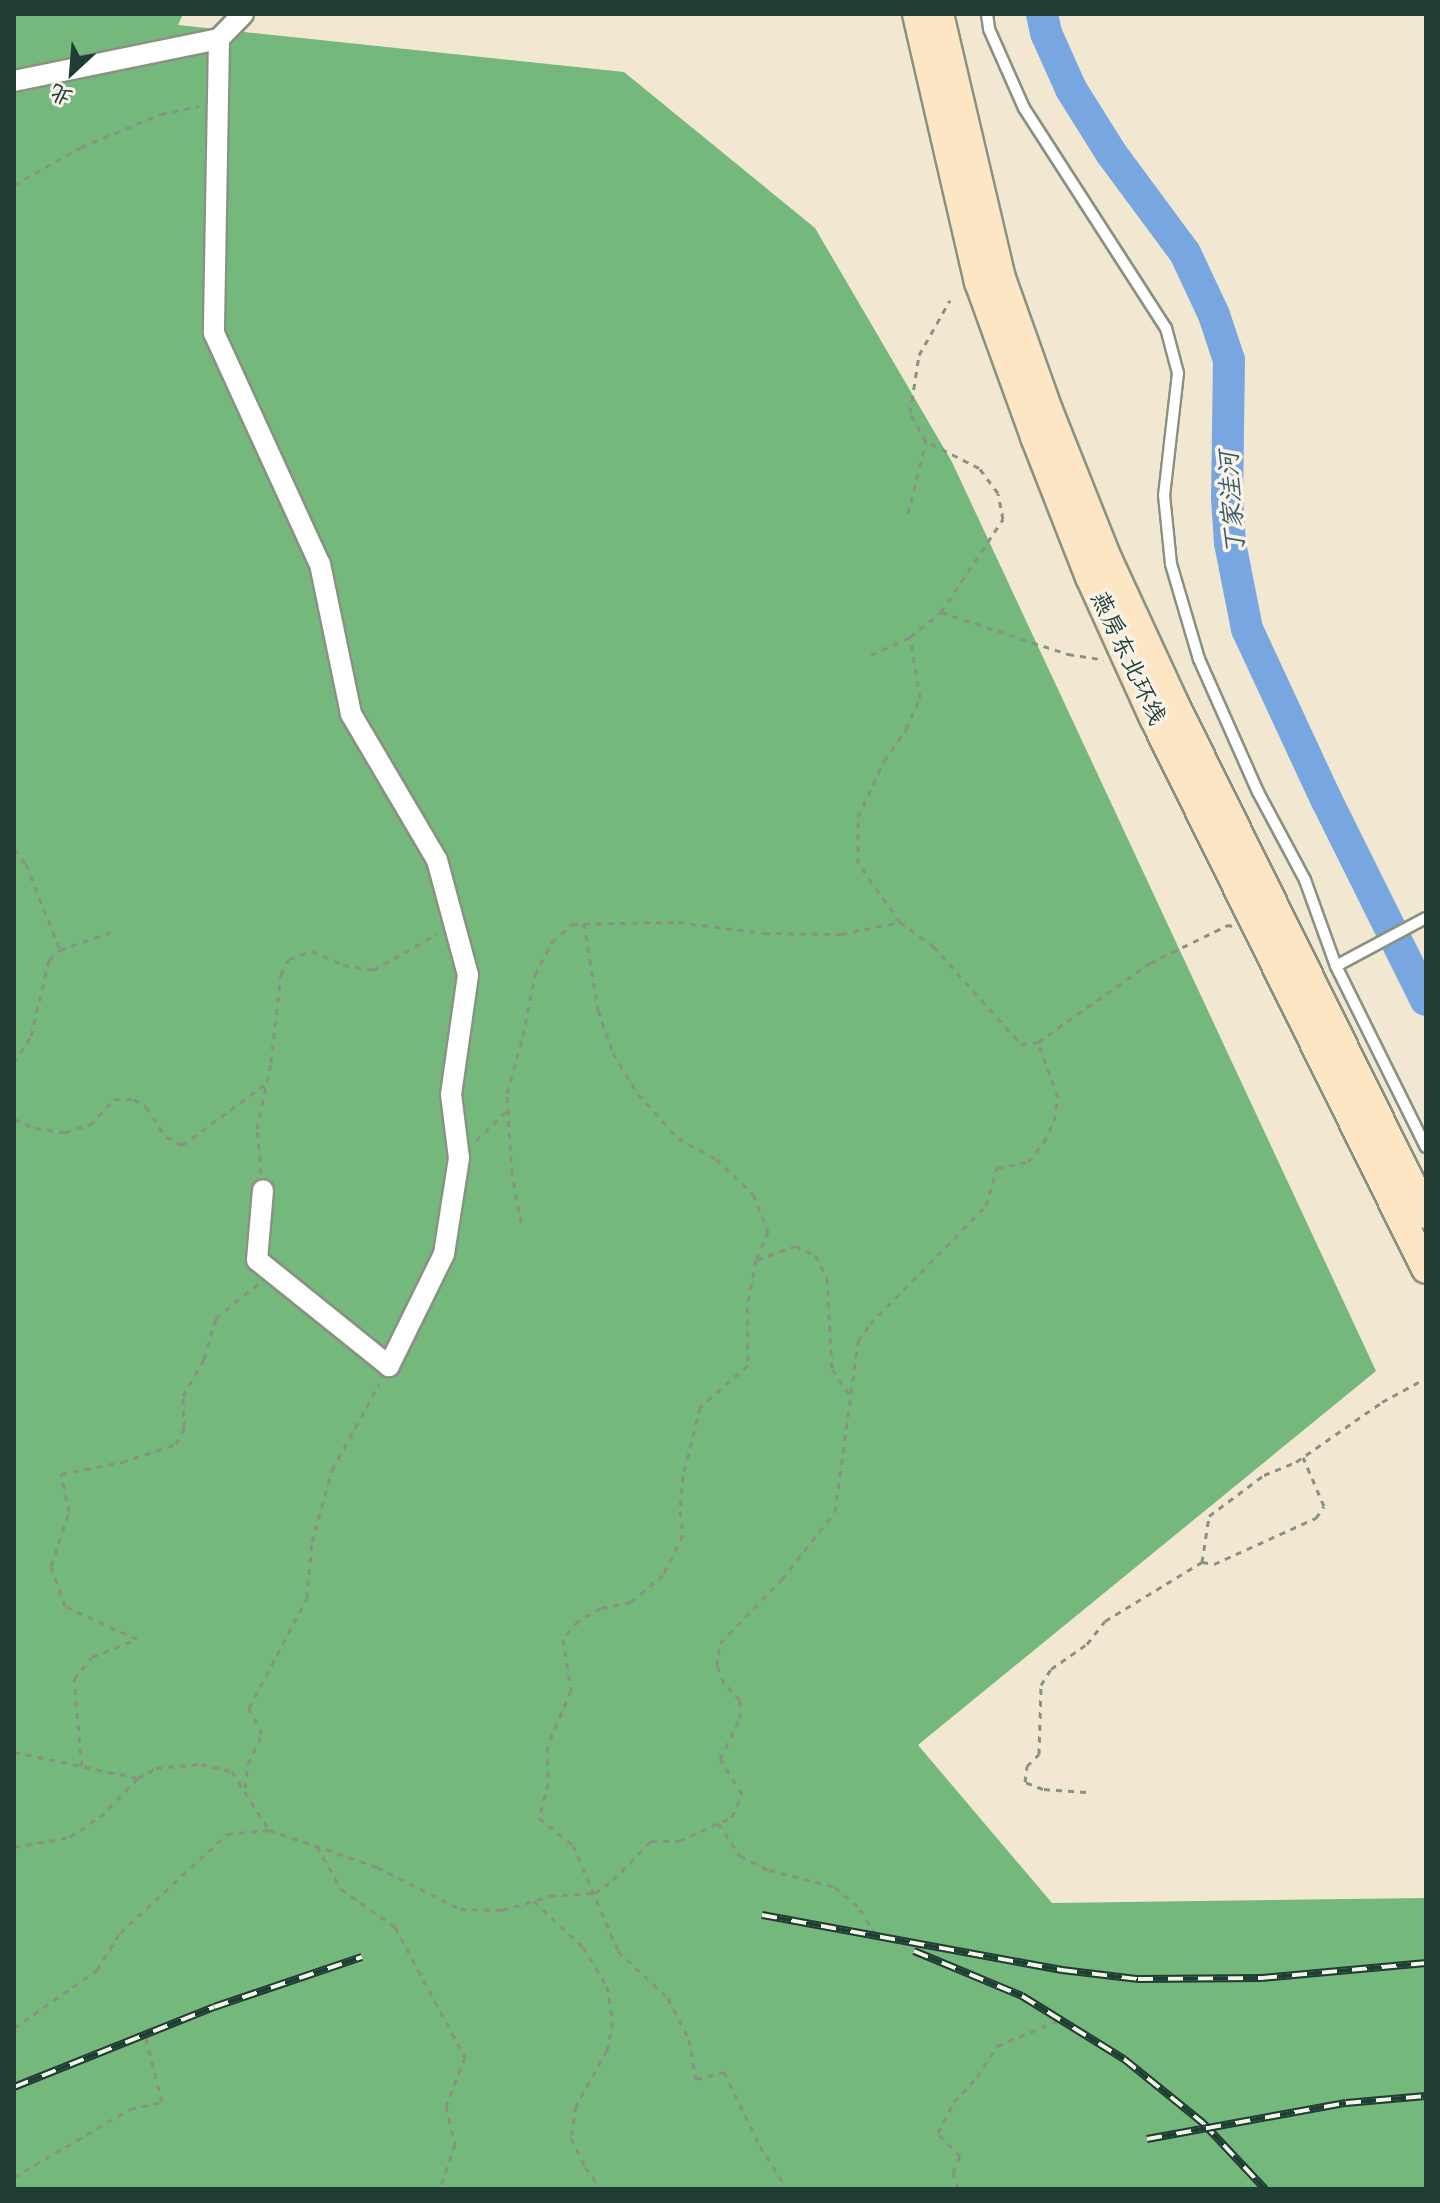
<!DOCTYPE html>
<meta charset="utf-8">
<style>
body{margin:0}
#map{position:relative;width:1440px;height:2203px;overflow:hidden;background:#f2e8d1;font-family:"Balsamiq Sans","LXGW WenKai TC",sans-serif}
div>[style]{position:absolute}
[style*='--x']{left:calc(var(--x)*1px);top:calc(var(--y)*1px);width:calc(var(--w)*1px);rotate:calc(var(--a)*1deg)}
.forest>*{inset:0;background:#75b87b}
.river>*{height:32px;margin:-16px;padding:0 16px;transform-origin:16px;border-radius:16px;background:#77a6e0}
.path>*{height:3px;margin-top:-1.5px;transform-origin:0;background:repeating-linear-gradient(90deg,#889282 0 6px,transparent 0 12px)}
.roads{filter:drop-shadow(2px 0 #889282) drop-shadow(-2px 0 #889282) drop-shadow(0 2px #889282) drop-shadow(0 -2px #889282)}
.lane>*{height:10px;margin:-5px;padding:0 5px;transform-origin:5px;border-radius:5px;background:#fff}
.street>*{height:20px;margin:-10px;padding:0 10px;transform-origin:10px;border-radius:10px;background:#fff}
.rail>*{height:8px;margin-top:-4px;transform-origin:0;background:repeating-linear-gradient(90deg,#f7f3e8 0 15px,#1f3d34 0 30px);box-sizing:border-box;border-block:2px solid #1f3d34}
.bridges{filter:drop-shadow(2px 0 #889282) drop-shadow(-2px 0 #889282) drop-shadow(0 2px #889282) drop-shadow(0 -2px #889282)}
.secondary-bridge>*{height:28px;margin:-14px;padding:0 14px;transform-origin:14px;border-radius:14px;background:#fce6c4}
span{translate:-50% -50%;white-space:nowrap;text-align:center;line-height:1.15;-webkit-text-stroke:7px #f7f3e8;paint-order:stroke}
.street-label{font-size:24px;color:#1f3d34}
.water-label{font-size:26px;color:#395c68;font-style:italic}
.frame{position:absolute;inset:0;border:16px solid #1f3d34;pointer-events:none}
.north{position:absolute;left:32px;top:32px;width:80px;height:80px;-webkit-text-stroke:6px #f7f3e8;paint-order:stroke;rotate:206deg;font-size:22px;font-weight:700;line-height:32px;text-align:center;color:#1f3d34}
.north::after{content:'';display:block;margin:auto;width:28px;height:36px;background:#1f3d34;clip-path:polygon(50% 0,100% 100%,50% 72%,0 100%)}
</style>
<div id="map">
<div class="forest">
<i style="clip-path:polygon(14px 14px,183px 14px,178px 25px,624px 72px,815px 228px,952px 462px,1376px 1371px,918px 1745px,1052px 1903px,1426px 1898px,1426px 2189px,14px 2189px)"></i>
</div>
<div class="river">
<i style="--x:1042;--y:14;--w:19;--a:78"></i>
<i style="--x:1046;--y:33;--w:61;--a:65.9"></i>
<i style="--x:1071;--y:89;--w:75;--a:58"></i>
<i style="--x:1111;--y:153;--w:124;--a:53.5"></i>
<i style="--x:1185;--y:253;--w:68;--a:64.9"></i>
<i style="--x:1214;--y:315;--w:47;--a:71.6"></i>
<i style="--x:1229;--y:360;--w:138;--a:90.8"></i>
<i style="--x:1227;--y:498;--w:45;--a:86.2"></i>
<i style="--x:1230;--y:543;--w:88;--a:78.8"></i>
<i style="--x:1247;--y:629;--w:190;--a:65.1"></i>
<i style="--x:1327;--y:801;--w:222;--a:63.6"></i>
</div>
<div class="path">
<i style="--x:14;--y:185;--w:77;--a:-29.6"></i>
<i style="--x:81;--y:147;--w:87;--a:-22.4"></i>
<i style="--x:161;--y:114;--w:39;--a:-12"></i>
<i style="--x:908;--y:514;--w:75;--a:-76.1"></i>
<i style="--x:941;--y:612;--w:112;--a:-56.3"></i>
<i style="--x:1003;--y:519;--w:26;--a:-101"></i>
<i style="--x:998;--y:493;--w:31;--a:-127"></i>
<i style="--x:979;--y:468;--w:59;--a:-153"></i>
<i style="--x:926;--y:441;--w:32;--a:-120"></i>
<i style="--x:910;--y:413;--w:59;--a:-81.2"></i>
<i style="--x:919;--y:355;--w:63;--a:-60.6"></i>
<i style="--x:871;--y:655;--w:43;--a:-24.8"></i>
<i style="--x:910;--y:637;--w:40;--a:-39"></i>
<i style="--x:941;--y:612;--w:134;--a:18.3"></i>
<i style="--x:1068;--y:654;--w:36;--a:9"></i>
<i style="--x:14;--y:849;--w:19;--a:51"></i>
<i style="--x:26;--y:864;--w:92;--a:68.4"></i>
<i style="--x:900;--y:922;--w:72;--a:-125.4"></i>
<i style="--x:858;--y:863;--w:46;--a:-90"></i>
<i style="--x:858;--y:817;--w:62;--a:-65.1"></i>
<i style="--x:884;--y:761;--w:39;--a:-55"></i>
<i style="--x:906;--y:729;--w:34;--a:-66"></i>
<i style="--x:920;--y:698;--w:62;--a:-99.3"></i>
<i style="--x:584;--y:923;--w:88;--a:80.9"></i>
<i style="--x:598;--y:1010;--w:46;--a:70.8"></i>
<i style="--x:613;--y:1053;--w:48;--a:58.6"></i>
<i style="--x:638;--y:1094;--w:59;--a:47.7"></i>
<i style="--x:678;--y:1138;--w:43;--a:28.9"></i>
<i style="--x:716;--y:1159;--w:51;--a:43.4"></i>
<i style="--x:753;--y:1194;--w:40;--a:68"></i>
<i style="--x:768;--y:1231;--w:31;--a:112"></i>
<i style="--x:756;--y:1260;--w:48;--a:100.8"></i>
<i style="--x:747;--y:1307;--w:58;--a:89"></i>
<i style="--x:748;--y:1365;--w:64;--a:138.8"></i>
<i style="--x:700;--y:1407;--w:71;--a:103.8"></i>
<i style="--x:683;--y:1476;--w:35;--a:95"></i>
<i style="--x:680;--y:1511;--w:24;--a:83"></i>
<i style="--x:683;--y:1535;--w:45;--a:116.6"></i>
<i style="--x:663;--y:1575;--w:42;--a:139.8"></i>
<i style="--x:631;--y:1602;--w:31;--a:169"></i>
<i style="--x:601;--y:1608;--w:26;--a:151"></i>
<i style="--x:578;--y:1621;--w:23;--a:130"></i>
<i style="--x:563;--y:1639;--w:52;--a:81.1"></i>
<i style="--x:571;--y:1690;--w:62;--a:112.8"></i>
<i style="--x:547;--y:1747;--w:36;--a:88"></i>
<i style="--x:548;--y:1783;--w:36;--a:104"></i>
<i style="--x:539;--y:1818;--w:43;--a:38.5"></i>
<i style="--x:573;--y:1845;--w:115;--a:67"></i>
<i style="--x:618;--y:1951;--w:69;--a:43.2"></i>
<i style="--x:668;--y:1998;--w:46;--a:62.9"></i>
<i style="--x:689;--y:2039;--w:41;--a:80.1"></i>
<i style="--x:696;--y:2079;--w:29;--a:-14"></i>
<i style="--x:724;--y:2072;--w:82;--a:64.1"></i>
<i style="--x:760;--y:2146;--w:51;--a:57.9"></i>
<i style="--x:14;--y:1063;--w:32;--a:-58"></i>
<i style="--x:31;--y:1036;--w:78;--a:-76.7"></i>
<i style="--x:49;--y:960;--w:15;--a:-42"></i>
<i style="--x:60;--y:950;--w:56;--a:-19.7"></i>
<i style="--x:14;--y:1119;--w:23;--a:23"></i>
<i style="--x:35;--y:1128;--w:30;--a:8"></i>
<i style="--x:65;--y:1132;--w:26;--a:-16"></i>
<i style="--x:90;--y:1125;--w:35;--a:-47"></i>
<i style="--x:114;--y:1099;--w:20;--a:0"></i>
<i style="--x:134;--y:1099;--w:14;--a:34"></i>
<i style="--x:146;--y:1107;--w:36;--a:56"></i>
<i style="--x:166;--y:1137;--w:18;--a:27"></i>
<i style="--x:182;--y:1145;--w:104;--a:-36"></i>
<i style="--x:476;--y:1141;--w:43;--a:-44.1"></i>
<i style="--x:261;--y:1173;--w:44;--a:-95.2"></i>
<i style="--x:257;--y:1129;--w:68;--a:-78.2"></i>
<i style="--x:271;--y:1062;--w:89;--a:-83.5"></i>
<i style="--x:281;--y:974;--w:17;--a:-62"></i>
<i style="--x:289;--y:959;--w:24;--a:-19"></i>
<i style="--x:312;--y:951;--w:34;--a:24"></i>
<i style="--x:343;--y:965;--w:30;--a:9"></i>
<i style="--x:373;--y:970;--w:73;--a:-29.4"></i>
<i style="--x:521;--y:1223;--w:50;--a:-100.4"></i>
<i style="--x:512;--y:1174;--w:81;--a:-93.5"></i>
<i style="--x:507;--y:1093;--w:59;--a:-74.3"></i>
<i style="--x:523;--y:1036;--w:62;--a:-78.9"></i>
<i style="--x:535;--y:975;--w:37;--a:-63"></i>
<i style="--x:552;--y:942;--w:27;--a:-42"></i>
<i style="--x:572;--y:924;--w:106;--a:-1.1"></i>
<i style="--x:678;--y:922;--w:87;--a:7.3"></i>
<i style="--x:764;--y:933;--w:77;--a:0.7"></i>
<i style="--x:841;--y:934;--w:60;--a:-11.5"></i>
<i style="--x:900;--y:922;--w:41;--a:36"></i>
<i style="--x:933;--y:946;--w:132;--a:48.1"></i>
<i style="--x:1021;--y:1044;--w:17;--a:-7"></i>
<i style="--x:1038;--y:1042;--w:137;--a:-35.2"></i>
<i style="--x:1150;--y:963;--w:87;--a:-26"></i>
<i style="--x:1228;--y:925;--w:4;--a:14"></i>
<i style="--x:757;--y:1260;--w:40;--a:-20.2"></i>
<i style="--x:795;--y:1246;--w:22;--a:24"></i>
<i style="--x:815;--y:1255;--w:26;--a:62"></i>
<i style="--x:827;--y:1278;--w:91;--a:86.9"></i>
<i style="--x:832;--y:1369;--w:36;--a:56"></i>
<i style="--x:1202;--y:1562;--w:12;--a:9"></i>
<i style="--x:1214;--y:1564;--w:112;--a:-24.3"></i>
<i style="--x:1316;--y:1518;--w:14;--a:-56"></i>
<i style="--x:1324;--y:1506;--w:53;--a:-113.2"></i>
<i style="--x:14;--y:1752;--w:127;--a:11.8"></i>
<i style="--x:82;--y:1766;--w:87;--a:-95.3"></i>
<i style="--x:74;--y:1679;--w:28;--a:-51"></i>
<i style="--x:92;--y:1657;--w:48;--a:-21.8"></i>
<i style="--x:137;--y:1639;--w:79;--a:-155.4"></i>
<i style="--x:65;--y:1606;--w:42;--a:-109.3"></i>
<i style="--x:51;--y:1566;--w:57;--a:-71.6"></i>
<i style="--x:69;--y:1512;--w:39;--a:-102"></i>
<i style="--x:61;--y:1474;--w:62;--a:-11.1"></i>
<i style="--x:122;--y:1462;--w:57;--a:-18.4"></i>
<i style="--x:176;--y:1444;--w:18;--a:-63"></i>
<i style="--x:184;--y:1428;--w:32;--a:-92"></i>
<i style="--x:183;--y:1396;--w:43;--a:-60.4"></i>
<i style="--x:204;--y:1359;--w:43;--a:-73.7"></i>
<i style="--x:216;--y:1318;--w:55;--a:-39.1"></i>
<i style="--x:245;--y:1788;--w:24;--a:-83"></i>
<i style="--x:248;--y:1764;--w:33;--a:-65"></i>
<i style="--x:262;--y:1734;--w:29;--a:-117"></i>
<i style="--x:249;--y:1708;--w:124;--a:-62.2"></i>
<i style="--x:307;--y:1598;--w:56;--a:-84.9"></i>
<i style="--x:312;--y:1542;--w:75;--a:-74.5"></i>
<i style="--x:332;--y:1470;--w:98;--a:-61.3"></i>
<i style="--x:1086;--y:1792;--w:43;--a:-176"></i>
<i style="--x:1043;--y:1789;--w:19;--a:-159"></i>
<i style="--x:1025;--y:1782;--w:16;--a:-83"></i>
<i style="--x:1027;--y:1766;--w:17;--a:-45"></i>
<i style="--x:1039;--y:1754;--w:69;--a:-88.3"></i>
<i style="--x:1041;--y:1685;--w:19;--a:-58"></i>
<i style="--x:1051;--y:1669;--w:44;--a:-34.8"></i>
<i style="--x:1087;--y:1644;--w:29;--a:-52"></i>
<i style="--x:1105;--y:1621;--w:114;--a:-31.3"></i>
<i style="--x:1202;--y:1562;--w:47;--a:-81.3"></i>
<i style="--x:1209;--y:1516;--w:69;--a:-36.7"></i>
<i style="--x:1264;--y:1475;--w:35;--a:-22"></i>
<i style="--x:1296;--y:1462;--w:105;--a:-34.9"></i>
<i style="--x:1382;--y:1402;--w:50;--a:-28.6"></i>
<i style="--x:718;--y:1823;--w:40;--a:56"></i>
<i style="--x:740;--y:1856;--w:32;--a:26"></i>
<i style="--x:769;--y:1870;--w:68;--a:14.4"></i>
<i style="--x:835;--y:1887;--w:33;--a:41"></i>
<i style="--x:860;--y:1909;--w:31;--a:59"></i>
<i style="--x:317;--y:1846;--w:49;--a:60.8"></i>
<i style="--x:341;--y:1889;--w:66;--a:35.1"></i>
<i style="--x:395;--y:1927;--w:148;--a:61.7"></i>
<i style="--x:465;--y:2057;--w:53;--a:111.2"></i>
<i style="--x:446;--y:2106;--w:39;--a:77"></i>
<i style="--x:455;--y:2144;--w:47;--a:108.4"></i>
<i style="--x:14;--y:1847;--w:57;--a:-10.1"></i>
<i style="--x:70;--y:1837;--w:36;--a:-34"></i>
<i style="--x:100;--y:1817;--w:54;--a:-45.7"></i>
<i style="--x:138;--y:1778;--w:21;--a:-29"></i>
<i style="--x:156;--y:1768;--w:45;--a:-5.1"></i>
<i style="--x:201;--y:1764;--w:32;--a:13"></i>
<i style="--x:232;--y:1771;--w:70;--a:57.9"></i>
<i style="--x:269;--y:1830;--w:114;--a:18.9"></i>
<i style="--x:377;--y:1867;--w:93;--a:26.8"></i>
<i style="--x:460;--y:1909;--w:42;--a:1.4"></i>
<i style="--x:502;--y:1910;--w:50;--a:-16.3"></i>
<i style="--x:550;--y:1896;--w:45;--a:-3.8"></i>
<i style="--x:595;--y:1893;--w:22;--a:-36"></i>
<i style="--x:613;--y:1880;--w:54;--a:-45.7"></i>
<i style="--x:651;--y:1841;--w:28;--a:0"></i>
<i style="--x:679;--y:1841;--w:58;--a:-24.4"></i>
<i style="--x:732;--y:1817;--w:25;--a:-67"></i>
<i style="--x:742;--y:1794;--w:41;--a:-122.2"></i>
<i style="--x:720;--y:1759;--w:46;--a:-64"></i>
<i style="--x:740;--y:1718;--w:18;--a:-90"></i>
<i style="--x:740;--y:1700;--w:23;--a:-133"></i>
<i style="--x:724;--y:1683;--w:18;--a:-112"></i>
<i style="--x:717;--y:1666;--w:23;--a:-83"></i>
<i style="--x:720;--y:1643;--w:89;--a:-45.9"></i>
<i style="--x:782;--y:1579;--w:85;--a:-51.7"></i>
<i style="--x:835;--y:1512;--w:173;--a:-82.3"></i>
<i style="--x:858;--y:1341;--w:21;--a:-55"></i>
<i style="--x:870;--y:1324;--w:165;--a:-45.5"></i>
<i style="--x:986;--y:1206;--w:40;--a:-74"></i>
<i style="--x:997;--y:1168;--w:32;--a:-11"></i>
<i style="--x:1028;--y:1162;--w:26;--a:-51"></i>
<i style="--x:1044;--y:1142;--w:23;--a:-65"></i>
<i style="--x:1054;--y:1121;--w:24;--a:-81"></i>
<i style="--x:1058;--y:1097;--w:59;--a:-110"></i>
<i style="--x:534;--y:1901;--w:67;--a:43.2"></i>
<i style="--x:583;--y:1947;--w:46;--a:58.4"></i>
<i style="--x:607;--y:1986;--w:36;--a:81"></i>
<i style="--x:613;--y:2022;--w:29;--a:102"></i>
<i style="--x:607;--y:2050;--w:64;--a:119"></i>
<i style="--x:576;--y:2106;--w:32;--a:99"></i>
<i style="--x:571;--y:2138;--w:32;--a:64"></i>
<i style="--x:585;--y:2167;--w:27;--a:54"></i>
<i style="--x:14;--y:2028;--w:101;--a:-34.9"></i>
<i style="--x:97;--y:1970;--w:44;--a:-58.1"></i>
<i style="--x:120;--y:1933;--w:146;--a:-42.8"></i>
<i style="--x:227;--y:1834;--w:42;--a:-5.4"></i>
<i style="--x:14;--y:2177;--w:134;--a:-30.4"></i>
<i style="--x:130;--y:2109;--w:33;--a:-12"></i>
<i style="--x:162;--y:2102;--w:69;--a:-104.2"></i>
<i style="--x:959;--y:2189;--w:17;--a:-111"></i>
<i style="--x:953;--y:2173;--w:18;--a:-68"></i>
<i style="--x:960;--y:2156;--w:32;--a:-134"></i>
<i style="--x:938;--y:2133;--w:35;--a:-63"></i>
<i style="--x:954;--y:2102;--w:34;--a:-47"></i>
<i style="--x:977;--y:2077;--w:37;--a:-57"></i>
<i style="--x:997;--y:2046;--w:73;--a:-22.7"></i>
</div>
<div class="roads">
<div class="lane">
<i style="--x:987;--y:14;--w:15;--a:82"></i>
<i style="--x:989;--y:29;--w:86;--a:66.1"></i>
<i style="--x:1024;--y:108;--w:262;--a:57.2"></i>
<i style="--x:1166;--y:328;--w:47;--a:75.1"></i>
<i style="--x:1178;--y:373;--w:123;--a:96.5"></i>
<i style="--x:1164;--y:495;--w:69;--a:84.2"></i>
<i style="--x:1171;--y:564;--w:99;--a:73.6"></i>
<i style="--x:1199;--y:659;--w:145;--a:66.1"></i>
<i style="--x:1258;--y:792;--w:100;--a:61.9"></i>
<i style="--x:1305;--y:880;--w:91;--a:70.2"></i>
<i style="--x:1336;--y:966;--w:202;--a:63.6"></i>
<i style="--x:1336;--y:966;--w:102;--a:-28.1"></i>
</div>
<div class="street">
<i style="--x:243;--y:14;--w:35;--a:134"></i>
<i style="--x:219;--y:39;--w:294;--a:91"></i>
<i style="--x:214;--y:333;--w:254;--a:65.4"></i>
<i style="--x:320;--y:564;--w:153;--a:78.3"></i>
<i style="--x:351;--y:714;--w:169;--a:59.5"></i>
<i style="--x:437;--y:860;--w:119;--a:74.9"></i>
<i style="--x:468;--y:975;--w:120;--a:98.1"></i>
<i style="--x:451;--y:1094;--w:64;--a:82.9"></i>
<i style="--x:459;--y:1158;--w:97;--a:98.9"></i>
<i style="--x:444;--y:1254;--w:125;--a:116.2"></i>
<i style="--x:389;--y:1366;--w:169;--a:-141.2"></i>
<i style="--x:257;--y:1260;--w:70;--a:-85.1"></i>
<i style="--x:14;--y:81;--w:209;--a:-11.6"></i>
</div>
</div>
<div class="rail">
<i style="--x:762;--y:1915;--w:305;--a:10.4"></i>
<i style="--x:1062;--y:1970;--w:77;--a:6.8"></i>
<i style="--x:1138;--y:1979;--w:124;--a:-0.5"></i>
<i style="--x:1262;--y:1978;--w:165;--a:-5.2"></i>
<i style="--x:914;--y:1951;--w:117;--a:22.6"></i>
<i style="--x:1022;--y:1996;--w:120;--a:31.7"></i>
<i style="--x:1124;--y:2059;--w:102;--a:39"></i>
<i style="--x:1203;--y:2123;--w:91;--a:46.8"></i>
<i style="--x:14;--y:2087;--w:215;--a:-21.8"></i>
<i style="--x:214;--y:2007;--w:156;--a:-18.7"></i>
<i style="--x:1147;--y:2139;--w:202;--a:-10.3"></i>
<i style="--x:1346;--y:2103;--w:80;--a:-5"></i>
</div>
<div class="bridges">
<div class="secondary-bridge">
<i style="--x:917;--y:14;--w:275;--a:77"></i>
<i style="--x:979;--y:282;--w:165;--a:70.1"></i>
<i style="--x:1035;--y:437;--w:150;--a:68.6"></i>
<i style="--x:1090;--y:577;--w:155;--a:65.6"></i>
<i style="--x:1154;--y:718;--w:614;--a:63.73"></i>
<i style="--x:939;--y:14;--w:271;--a:76.8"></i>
<i style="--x:1001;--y:278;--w:140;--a:70.4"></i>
<i style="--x:1048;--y:410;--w:159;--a:68.3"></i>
<i style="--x:1107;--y:558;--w:160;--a:65.2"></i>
<i style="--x:1174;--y:703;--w:570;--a:63.75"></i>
</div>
</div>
<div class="street-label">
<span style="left:1128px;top:658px;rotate:65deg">燕房东北环线</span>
</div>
<div class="water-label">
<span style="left:1233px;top:503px;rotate:-94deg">丁家洼河</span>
</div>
<div class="frame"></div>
<div class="north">北</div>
</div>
